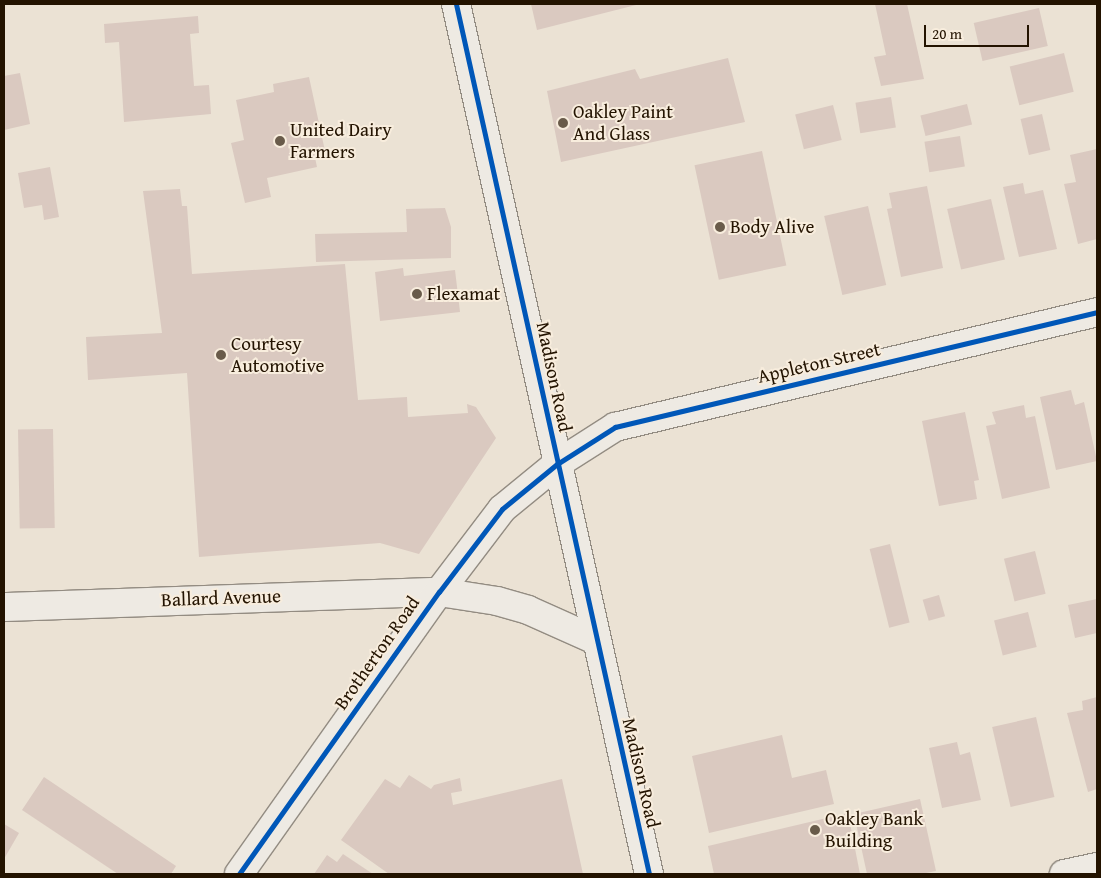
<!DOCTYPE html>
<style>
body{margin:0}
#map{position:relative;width:1101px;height:878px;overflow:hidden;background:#ebe2d4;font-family:"Gentium Book Plus",serif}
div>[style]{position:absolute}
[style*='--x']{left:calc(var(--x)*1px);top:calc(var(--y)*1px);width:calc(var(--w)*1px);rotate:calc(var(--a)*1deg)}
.building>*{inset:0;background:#dac9c0;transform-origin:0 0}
.roads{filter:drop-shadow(1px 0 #938c82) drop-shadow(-1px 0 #938c82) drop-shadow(0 1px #938c82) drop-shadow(0 -1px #938c82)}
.minor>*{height:28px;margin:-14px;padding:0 14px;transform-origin:14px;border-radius:14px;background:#eeeae3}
.tertiary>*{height:28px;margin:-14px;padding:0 14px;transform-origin:14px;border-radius:14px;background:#eeeae3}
.secondary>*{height:28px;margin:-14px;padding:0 14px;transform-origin:14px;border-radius:14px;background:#eeeae3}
.cycleway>*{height:5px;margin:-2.5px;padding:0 2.5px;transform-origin:2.5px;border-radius:2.5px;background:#0057b8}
.dots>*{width:14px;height:14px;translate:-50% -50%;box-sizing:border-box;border:2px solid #f8eddd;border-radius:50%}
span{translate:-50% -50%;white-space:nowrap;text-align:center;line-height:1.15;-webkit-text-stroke:4px #f8eddd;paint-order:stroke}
.poi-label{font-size:19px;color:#231300}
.left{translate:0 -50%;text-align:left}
.street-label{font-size:19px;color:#231300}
.frame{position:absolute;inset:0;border:5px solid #231300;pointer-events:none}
.scale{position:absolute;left:924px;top:25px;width:105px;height:22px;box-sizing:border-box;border:2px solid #231300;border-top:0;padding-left:6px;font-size:15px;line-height:18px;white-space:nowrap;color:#231300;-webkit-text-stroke:4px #f8eddd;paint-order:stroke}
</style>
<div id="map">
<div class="building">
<i style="clip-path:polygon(531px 4px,640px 4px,537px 30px)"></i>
<i style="clip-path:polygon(875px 4px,907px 4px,924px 79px,881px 86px,874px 57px,886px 55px)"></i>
<i style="left:1039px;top:8px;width:39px;height:67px;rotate:77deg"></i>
<i style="clip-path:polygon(198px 16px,199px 33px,190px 34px,194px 86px,209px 85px,211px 114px,124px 122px,119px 42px,105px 43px,104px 24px)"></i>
<i style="left:1064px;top:53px;width:40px;height:56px;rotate:76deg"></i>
<i style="clip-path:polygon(728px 58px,745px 122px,561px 162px,547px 91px,635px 69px,640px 79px)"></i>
<i style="clip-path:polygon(20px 73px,30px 124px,4px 130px,4px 76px)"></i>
<i style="clip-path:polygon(309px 77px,325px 151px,314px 153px,317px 167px,267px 178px,271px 197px,245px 203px,231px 143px,244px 140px,236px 100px,274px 92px,273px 84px)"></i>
<i style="left:891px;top:97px;width:31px;height:36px;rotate:81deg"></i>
<i style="left:967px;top:104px;width:21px;height:48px;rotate:76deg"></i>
<i style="left:833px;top:105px;width:36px;height:39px;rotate:76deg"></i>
<i style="left:1042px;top:114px;width:37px;height:22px;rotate:77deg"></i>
<i style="left:960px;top:136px;width:31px;height:36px;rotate:81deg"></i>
<i style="clip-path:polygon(1097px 149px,1097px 239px,1078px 244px,1064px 184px,1076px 182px,1070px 155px)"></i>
<i style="left:762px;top:151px;width:117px;height:69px;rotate:78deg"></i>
<i style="clip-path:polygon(50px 167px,59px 217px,44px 220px,42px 205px,24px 208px,18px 173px)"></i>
<i style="clip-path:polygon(1023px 183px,1025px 194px,1043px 190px,1057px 249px,1019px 257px,1003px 187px)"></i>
<i style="clip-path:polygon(927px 186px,943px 268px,901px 277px,887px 209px,892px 208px,889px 193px)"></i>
<i style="clip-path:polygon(180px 189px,182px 206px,187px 206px,192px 274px,345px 264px,358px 400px,407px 397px,408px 417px,468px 413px,467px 404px,476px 407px,496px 438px,419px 554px,380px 543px,199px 557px,187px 373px,88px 380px,86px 337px,162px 333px,143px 191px)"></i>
<i style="left:991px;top:199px;width:62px;height:45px;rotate:77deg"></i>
<i style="left:868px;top:206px;width:81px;height:45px;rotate:77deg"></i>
<i style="clip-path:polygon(445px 208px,451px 227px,451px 258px,316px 262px,315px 234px,407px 232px,406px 209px)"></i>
<i style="clip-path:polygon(403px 268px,404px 276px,455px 270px,460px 312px,380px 321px,375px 272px)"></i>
<i style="clip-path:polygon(1071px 390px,1075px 405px,1084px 402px,1097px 461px,1056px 470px,1040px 397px)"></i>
<i style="clip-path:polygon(1024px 405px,1026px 418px,1035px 416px,1050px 488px,1002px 499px,986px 426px,996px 424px,992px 412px)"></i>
<i style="clip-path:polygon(965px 412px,979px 480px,974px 481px,977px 499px,939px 506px,922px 421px)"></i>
<i style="left:53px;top:429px;width:99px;height:35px;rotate:89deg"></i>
<i style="left:890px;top:544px;width:81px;height:21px;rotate:76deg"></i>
<i style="left:1035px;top:551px;width:44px;height:32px;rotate:76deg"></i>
<i style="left:939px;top:595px;width:22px;height:17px;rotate:74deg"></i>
<i style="clip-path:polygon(1097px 599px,1097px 633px,1075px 638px,1068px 605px)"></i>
<i style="left:1028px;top:612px;width:36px;height:35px;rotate:76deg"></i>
<i style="clip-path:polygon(1097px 697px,1097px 789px,1088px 792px,1067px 713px,1083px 710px,1082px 701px)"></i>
<i style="left:1036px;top:717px;width:82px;height:45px;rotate:77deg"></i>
<i style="clip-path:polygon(782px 735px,792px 778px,826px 770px,834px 804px,709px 833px,692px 756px)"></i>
<i style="clip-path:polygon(957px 742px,960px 755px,970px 752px,981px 800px,942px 808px,929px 748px)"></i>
<i style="clip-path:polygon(409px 775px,431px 789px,434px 785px,460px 778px,462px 791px,451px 793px,453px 805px,562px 779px,583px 874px,389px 874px,341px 840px,385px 779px,400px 788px)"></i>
<i style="clip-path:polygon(44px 777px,176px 866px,171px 874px,118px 874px,22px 810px)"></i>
<i style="clip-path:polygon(920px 799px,936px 871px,921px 874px,867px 874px,854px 814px)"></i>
<i style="clip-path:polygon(848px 813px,860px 874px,714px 874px,708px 846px)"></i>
<i style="clip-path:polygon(4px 824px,19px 833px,4px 859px)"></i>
<i style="clip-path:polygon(343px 854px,373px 874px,314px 874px,327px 855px,337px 862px)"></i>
</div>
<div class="roads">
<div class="minor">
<i style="--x:4;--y:607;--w:435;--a:-2"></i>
<i style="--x:1064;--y:874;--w:34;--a:-12"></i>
</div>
<div class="tertiary">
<i style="--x:239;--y:874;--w:346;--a:-54.7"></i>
<i style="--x:439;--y:592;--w:104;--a:-52.8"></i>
<i style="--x:502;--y:509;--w:71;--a:-39.3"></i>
<i style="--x:557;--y:464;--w:69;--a:-32.5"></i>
<i style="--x:615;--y:427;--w:496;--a:-13.4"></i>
</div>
<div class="secondary">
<i style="--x:456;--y:4;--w:891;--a:77.49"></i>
<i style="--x:439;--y:592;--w:59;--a:8.8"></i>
<i style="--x:497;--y:601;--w:32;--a:16"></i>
<i style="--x:528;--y:610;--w:73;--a:24.1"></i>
</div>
</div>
<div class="cycleway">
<i style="--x:456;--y:4;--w:891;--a:77.49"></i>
<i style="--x:239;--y:874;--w:346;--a:-54.7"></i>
<i style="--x:439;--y:592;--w:104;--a:-52.8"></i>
<i style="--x:502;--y:509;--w:71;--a:-39.3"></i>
<i style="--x:557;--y:464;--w:69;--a:-32.5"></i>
<i style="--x:615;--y:427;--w:496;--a:-13.4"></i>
</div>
<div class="dots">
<i style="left:563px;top:123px;background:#695b4a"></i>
<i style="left:280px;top:141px;background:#695b4a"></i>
<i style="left:720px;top:227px;background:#695b4a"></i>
<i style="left:417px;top:294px;background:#695b4a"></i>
<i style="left:221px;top:355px;background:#695b4a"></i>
<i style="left:815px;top:830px;background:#695b4a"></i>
</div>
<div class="poi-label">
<span class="left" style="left:573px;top:123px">Oakley Paint<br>And Glass</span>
<span class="left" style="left:290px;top:141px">United Dairy<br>Farmers</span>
<span class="left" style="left:730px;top:227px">Body Alive</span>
<span class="left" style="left:427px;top:294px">Flexamat</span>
<span class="left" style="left:231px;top:355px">Courtesy<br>Automotive</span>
<span class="left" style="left:825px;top:830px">Oakley Bank<br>Building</span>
</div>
<div class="street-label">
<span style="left:819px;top:363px;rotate:-13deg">Appleton Street</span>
<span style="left:554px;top:377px;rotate:78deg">Madison Road</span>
<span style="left:221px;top:598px;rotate:-2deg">Ballard Avenue</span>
<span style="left:377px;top:653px;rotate:-55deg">Brotherton Road</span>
<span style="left:641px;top:773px;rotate:77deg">Madison Road</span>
</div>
<div class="frame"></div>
<div class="scale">20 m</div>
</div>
